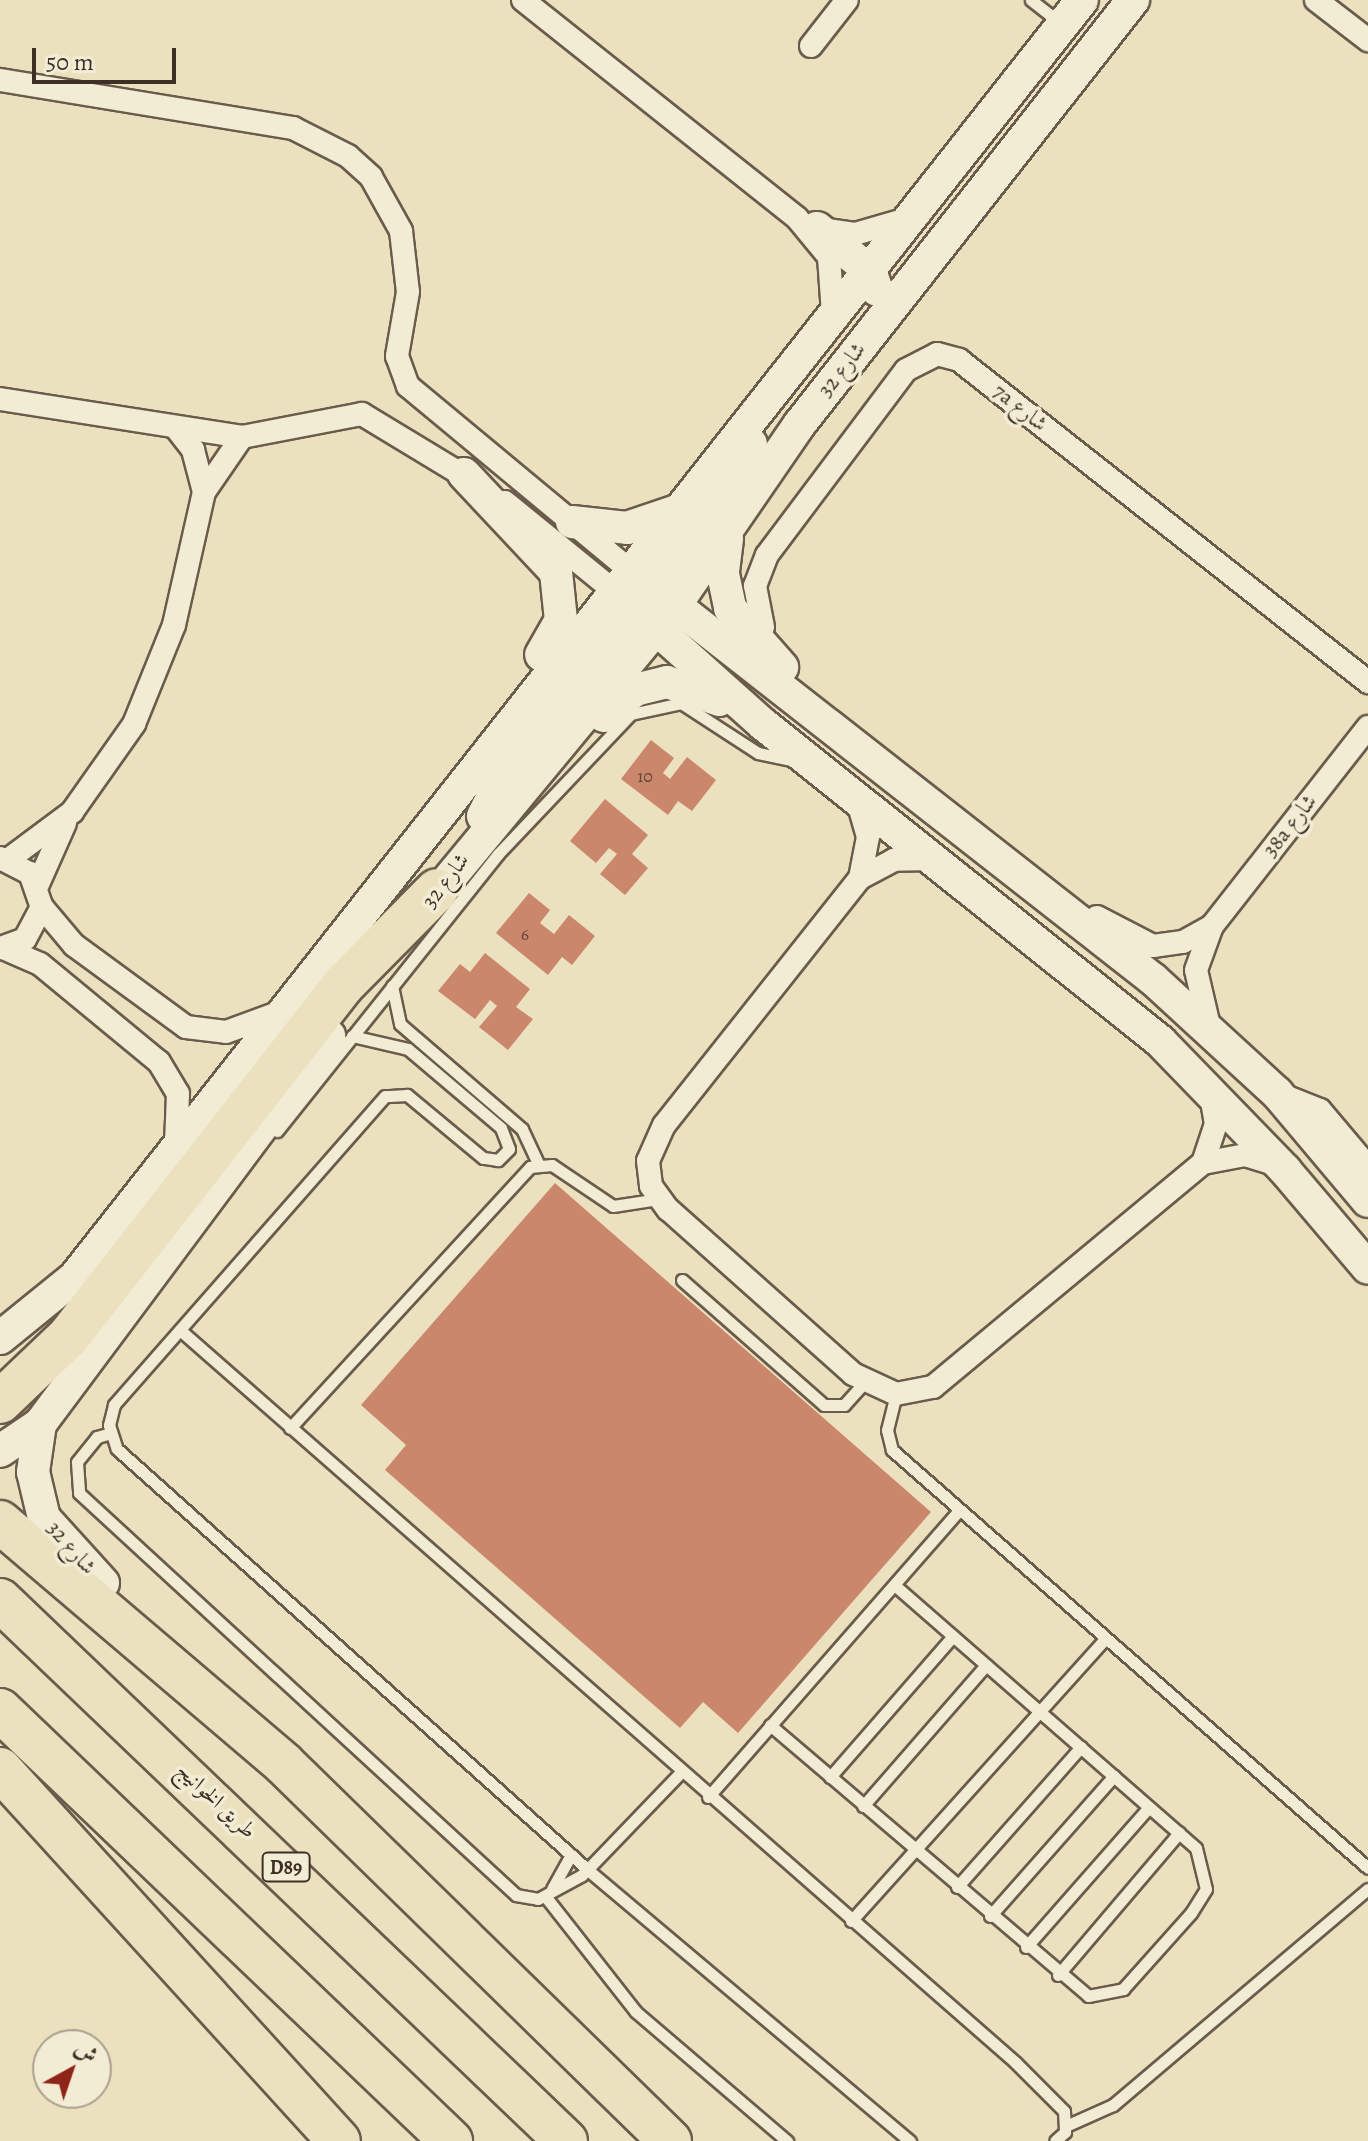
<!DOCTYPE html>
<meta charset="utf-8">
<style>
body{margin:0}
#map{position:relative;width:1368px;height:2141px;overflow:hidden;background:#ece1bf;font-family:Alegreya,Amiri,serif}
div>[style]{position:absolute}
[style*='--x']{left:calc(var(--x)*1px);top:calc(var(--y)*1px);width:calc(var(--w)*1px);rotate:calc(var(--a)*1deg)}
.building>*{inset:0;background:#cb876c}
.roads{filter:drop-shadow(2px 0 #6a5c4c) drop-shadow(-2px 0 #6a5c4c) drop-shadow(0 2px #6a5c4c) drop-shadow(0 -2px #6a5c4c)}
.lane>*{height:11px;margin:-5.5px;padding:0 5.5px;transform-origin:5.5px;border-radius:5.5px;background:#f3ecd5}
.street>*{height:22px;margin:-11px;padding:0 11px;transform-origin:11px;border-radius:11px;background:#f3ecd5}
.secondary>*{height:32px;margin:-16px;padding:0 16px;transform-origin:16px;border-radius:16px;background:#f3ecd5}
.highway>*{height:42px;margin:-21px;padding:0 21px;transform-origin:21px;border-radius:21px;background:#ece1bf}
span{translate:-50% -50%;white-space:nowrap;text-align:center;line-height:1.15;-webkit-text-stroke:7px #f3ecd5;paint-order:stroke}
.number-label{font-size:18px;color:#614538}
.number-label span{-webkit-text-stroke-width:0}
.shield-label span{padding:2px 6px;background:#f3ecd5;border:2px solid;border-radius:6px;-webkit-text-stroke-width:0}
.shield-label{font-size:20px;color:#3e2f26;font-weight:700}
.street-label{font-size:22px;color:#3e2f26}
.north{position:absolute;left:32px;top:2029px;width:80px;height:80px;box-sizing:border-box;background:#f3ecd5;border:2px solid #aba08f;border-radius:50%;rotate:40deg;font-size:22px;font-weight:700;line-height:32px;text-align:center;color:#3e2f26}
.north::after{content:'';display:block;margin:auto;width:28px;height:36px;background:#8f2418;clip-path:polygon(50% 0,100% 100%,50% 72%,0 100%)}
.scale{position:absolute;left:32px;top:48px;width:144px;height:36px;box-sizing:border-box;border:4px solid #3e2f26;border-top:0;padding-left:10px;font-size:24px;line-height:28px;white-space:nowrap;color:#3e2f26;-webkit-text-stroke:6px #f3ecd5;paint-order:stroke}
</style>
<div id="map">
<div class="building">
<i style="clip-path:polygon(651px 740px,674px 758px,663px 773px,670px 779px,687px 757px,716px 780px,692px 811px,678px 801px,668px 815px,621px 779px)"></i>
<i style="clip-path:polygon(605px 799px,648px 835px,632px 854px,648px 868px,625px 895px,600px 874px,617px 854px,609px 848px,596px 863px,570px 841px)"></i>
<i style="clip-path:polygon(529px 893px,550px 910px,540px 923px,554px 934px,569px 915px,595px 936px,572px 965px,562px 957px,548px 975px,496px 933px)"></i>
<i style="clip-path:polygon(485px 953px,530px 989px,516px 1007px,533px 1019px,508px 1050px,479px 1027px,497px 1006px,490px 1000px,475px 1019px,438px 991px,460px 964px,470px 972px)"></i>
<i style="clip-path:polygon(555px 1183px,931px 1512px,738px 1733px,703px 1702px,680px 1728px,385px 1470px,406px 1445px,361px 1405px)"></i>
</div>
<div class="roads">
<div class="lane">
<i style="--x:1031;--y:0;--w:36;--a:38"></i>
<i style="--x:392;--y:986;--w:39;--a:78"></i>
<i style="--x:400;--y:1024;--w:161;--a:40.7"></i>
<i style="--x:522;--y:1129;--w:38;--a:65"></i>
<i style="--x:352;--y:1036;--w:57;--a:13.1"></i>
<i style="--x:408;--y:1049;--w:122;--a:40.3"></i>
<i style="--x:501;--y:1128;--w:22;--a:69"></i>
<i style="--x:509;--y:1149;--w:16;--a:135"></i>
<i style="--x:498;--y:1160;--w:15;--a:-172"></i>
<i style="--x:483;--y:1158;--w:99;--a:-140.3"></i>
<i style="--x:407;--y:1095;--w:22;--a:177"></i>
<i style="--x:385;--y:1096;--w:411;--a:131.3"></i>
<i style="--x:114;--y:1405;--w:21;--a:104"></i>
<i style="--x:109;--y:1425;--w:25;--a:72"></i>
<i style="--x:117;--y:1449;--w:632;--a:41.79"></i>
<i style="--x:588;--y:1870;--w:421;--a:40.1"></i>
<i style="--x:277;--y:1131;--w:354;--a:-51.4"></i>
<i style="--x:498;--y:854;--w:193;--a:-46.5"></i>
<i style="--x:631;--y:714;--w:51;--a:-12.4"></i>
<i style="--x:681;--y:703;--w:92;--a:33"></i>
<i style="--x:758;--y:753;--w:38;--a:12"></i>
<i style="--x:682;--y:1280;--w:189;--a:41.4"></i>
<i style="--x:824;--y:1405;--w:20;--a:0"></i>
<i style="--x:844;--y:1405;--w:30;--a:-48"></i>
<i style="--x:180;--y:1330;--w:1110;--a:41.24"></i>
<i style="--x:1015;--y:2062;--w:69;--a:45"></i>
<i style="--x:1064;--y:2111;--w:21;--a:87"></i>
<i style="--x:1065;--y:2132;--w:13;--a:138"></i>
<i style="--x:896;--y:1394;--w:37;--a:104"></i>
<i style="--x:887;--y:1430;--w:21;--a:76"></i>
<i style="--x:892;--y:1450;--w:633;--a:41.29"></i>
<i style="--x:290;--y:1428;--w:355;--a:-47.4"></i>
<i style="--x:530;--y:1167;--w:22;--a:-5"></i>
<i style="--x:552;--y:1165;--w:73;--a:33.9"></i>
<i style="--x:613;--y:1206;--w:47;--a:-8.7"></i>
<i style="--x:111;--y:1433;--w:15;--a:164"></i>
<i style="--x:97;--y:1437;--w:32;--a:129"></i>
<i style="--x:77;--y:1462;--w:31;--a:86"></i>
<i style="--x:79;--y:1493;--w:594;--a:42.61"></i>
<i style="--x:516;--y:1895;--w:22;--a:10"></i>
<i style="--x:538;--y:1899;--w:50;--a:-28.6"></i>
<i style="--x:582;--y:1875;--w:141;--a:-46.1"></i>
<i style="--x:770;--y:1725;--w:418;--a:40.4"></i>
<i style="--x:1088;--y:1996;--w:36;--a:-11"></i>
<i style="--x:1123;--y:1989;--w:102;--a:-48.2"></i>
<i style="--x:1191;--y:1913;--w:28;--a:-58"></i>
<i style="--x:1206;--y:1889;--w:42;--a:-103.7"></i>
<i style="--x:1196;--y:1848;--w:400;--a:-138.9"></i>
<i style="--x:830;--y:1777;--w:187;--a:-48.9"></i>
<i style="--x:708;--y:1797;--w:381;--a:-48.8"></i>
<i style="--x:863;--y:1806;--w:187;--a:-48.9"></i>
<i style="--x:957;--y:1887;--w:187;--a:-48.5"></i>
<i style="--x:552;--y:1889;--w:39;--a:-61"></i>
<i style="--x:545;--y:1896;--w:147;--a:51.9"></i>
<i style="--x:636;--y:2012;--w:199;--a:40.5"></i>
<i style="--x:990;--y:1916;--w:187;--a:-48.5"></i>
<i style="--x:851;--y:1921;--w:380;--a:-48"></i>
<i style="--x:1026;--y:1947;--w:186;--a:-48.7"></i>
<i style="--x:1058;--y:1975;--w:187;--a:-49.6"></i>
<i style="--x:1068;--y:2125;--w:49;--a:-24"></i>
<i style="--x:1113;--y:2105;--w:334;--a:-40.3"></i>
</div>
<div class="street">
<i style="--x:523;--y:0;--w:350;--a:38.5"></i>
<i style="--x:797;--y:218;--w:50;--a:50.6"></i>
<i style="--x:829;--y:257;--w:57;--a:86"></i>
<i style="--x:1316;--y:0;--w:66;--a:37.6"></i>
<i style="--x:811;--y:46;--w:58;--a:-52"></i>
<i style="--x:0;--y:80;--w:297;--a:9.3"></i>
<i style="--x:293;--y:128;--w:62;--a:27"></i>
<i style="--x:348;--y:156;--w:31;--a:42"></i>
<i style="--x:371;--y:177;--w:62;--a:60.9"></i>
<i style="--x:401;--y:231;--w:61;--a:83.5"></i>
<i style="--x:408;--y:292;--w:65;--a:99.8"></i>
<i style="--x:397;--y:356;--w:32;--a:70"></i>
<i style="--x:408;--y:386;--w:288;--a:39.7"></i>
<i style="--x:820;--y:229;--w:35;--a:8"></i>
<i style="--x:855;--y:234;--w:54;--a:-16.1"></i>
<i style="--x:0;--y:399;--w:245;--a:8.9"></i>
<i style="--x:242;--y:437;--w:122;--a:-10.9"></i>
<i style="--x:362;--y:414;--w:133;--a:31.2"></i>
<i style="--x:176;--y:428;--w:28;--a:52"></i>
<i style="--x:193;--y:450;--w:43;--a:75.3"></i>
<i style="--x:505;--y:502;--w:139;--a:39.2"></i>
<i style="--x:763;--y:627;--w:42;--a:-101"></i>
<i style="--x:755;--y:586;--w:33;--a:-69"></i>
<i style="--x:767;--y:555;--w:231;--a:-53.1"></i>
<i style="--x:906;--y:370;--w:35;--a:-27"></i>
<i style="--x:937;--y:354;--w:23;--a:15"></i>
<i style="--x:959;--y:360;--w:521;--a:38.21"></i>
<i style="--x:858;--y:802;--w:36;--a:74"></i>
<i style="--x:868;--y:837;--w:42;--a:101"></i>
<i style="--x:0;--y:858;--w:34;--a:27"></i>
<i style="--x:30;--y:873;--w:36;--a:71"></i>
<i style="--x:42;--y:907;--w:36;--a:118"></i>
<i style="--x:25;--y:939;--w:27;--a:160"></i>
<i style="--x:9;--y:859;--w:79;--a:-36.7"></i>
<i style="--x:72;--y:812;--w:108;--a:-54.8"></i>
<i style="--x:134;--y:724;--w:107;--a:-68"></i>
<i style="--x:174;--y:625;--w:136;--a:-77.3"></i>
<i style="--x:204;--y:492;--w:67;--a:-55.4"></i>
<i style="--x:933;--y:859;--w:39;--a:179"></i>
<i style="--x:894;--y:860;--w:38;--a:152"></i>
<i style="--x:860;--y:878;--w:315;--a:128.4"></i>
<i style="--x:664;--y:1125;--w:39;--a:114"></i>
<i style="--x:648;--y:1161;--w:25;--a:83"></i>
<i style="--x:651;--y:1186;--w:29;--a:54"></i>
<i style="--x:668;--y:1209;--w:248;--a:41.7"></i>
<i style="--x:853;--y:1374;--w:47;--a:24.9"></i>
<i style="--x:896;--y:1394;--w:38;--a:-11"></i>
<i style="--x:933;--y:1387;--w:351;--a:-39.7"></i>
<i style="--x:1203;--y:1163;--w:43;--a:-10.8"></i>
<i style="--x:1245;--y:1155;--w:34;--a:17"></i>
<i style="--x:38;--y:884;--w:67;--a:-66.1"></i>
<i style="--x:42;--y:907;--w:50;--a:49.9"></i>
<i style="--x:74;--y:945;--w:139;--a:36.2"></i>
<i style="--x:186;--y:1027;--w:40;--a:7.1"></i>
<i style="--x:226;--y:1032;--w:55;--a:-20.1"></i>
<i style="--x:1097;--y:917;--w:63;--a:27.4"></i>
<i style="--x:1153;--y:946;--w:30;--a:-8"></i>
<i style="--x:1183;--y:942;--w:33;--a:-29"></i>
<i style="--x:3;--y:948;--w:40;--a:23.4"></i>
<i style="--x:40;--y:964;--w:154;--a:39.5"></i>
<i style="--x:159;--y:1062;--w:37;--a:59"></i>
<i style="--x:178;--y:1094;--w:50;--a:92.3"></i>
<i style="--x:1209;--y:1026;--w:57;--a:-103.1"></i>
<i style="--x:1196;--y:970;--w:47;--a:-70"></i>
<i style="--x:1212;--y:926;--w:253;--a:-51.9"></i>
<i style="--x:1277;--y:1093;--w:46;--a:21.6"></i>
<i style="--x:1320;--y:1110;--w:75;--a:49.9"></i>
<i style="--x:1203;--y:1163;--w:41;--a:-71.6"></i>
<i style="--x:1216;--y:1124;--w:29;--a:-100"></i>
</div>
<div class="secondary">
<i style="--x:817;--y:228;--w:68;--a:39.1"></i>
<i style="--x:870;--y:271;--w:20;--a:70"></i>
<i style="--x:464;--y:474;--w:134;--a:46.8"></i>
<i style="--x:556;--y:572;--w:48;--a:84.1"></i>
<i style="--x:561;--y:620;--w:40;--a:119.7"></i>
<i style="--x:572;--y:522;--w:55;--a:6.2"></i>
<i style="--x:627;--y:528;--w:53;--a:-18.8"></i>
<i style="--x:727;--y:539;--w:35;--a:97"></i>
<i style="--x:723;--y:574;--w:35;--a:78"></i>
<i style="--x:730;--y:608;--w:79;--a:48.6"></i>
<i style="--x:630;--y:570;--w:665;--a:38.04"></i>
<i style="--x:1154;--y:980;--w:167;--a:42.6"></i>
<i style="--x:1277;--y:1093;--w:141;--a:49.9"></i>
<i style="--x:613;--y:590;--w:203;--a:41.8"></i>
<i style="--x:764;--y:725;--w:507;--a:38.59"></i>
<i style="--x:1160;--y:1041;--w:180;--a:45.9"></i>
<i style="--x:1285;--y:1170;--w:128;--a:49.7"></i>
<i style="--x:651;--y:610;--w:31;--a:-75"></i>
<i style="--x:659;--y:580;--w:106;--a:-52.3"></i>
<i style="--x:724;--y:496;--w:59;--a:-63"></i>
<i style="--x:604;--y:716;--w:40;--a:-40"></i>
<i style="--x:635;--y:690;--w:33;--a:-14"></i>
<i style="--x:667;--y:682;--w:55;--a:19.1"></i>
<i style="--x:483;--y:816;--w:46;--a:-62.9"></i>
<i style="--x:504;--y:775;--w:193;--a:-51.3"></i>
<i style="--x:625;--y:624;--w:33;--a:-72"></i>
<i style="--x:424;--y:909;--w:392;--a:-50.4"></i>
<i style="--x:674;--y:607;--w:221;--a:-55.5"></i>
<i style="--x:799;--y:425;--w:541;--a:-51.84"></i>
<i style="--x:0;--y:1338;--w:97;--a:-39.1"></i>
<i style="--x:75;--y:1277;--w:1626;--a:-51.74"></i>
<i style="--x:0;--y:1451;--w:48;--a:-34"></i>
<i style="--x:103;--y:1583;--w:88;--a:-132.2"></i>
<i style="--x:44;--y:1518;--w:47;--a:-103.4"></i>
<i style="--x:33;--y:1472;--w:49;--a:-81.7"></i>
<i style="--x:40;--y:1424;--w:484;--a:-53.3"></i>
</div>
<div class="highway">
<i style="--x:0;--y:1402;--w:95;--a:-43.7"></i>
<i style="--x:69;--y:1336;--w:449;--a:-52"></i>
<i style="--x:346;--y:982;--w:129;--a:-45.3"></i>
<i style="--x:0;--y:1522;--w:372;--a:40.4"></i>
<i style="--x:283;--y:1763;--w:541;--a:44.33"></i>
<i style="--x:0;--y:1600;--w:783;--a:43.71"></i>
<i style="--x:0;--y:1710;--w:624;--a:43.7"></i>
<i style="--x:0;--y:1769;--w:503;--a:47.66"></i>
</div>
</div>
<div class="number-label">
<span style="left:645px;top:776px">10</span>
<span style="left:525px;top:934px">6</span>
</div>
<div class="shield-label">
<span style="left:286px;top:1867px">D89</span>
</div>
<div class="street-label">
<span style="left:842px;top:370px;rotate:-52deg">شارع 32</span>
<span style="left:1020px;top:408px;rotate:38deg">7a شارع</span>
<span style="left:1290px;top:826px;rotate:-52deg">38a شارع</span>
<span style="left:446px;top:881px;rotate:-53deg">شارع 32</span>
<span style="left:71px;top:1548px;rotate:49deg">شارع 32</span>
<span style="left:216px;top:1801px;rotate:43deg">طريق الخوانيج</span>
</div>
<div class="north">ش</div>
<div class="scale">50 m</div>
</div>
